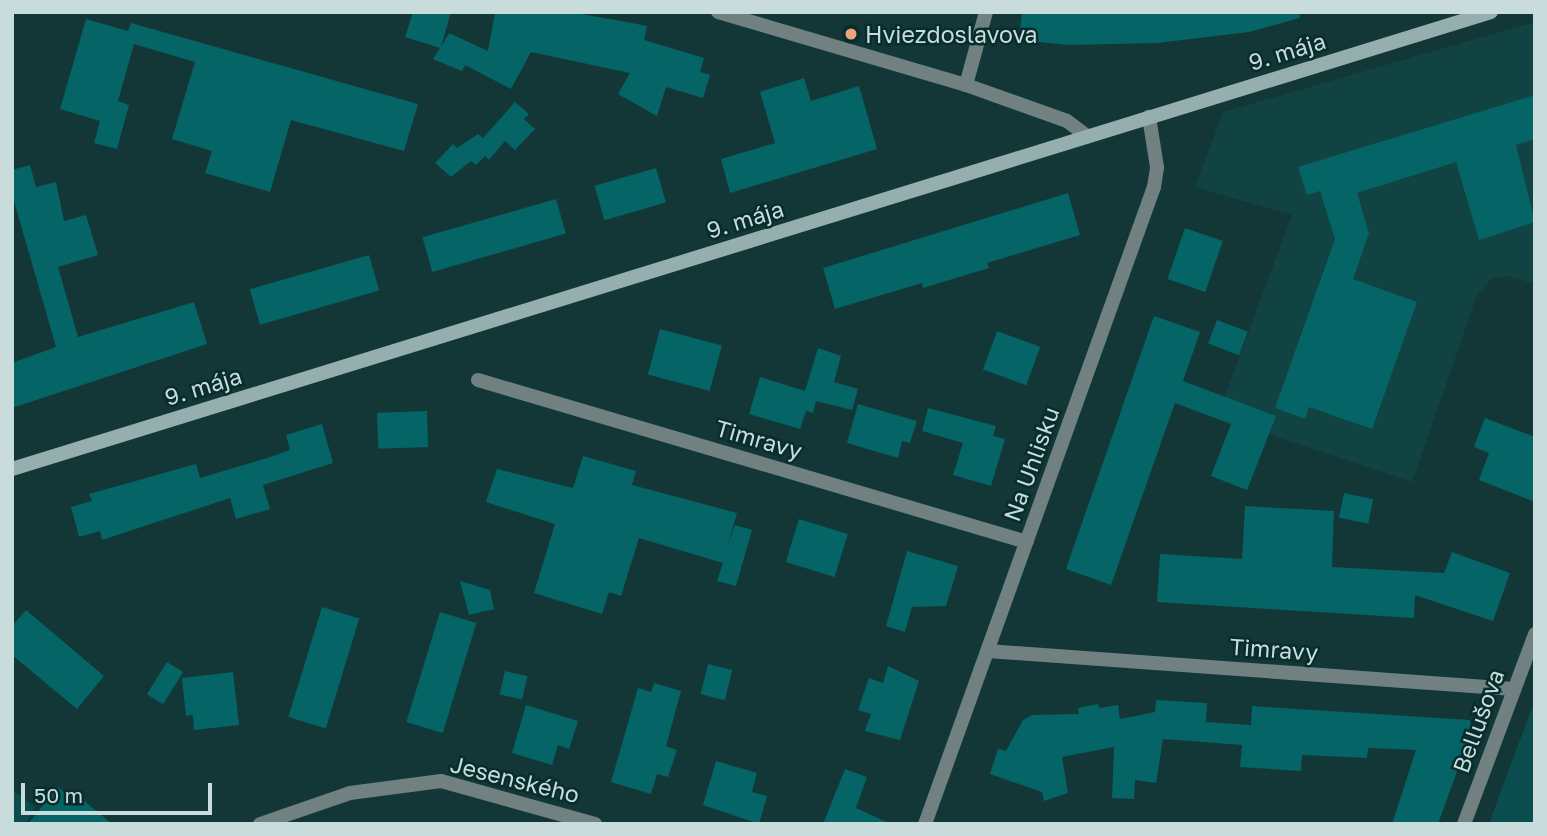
<!DOCTYPE html>
<meta charset="utf-8">
<style>
body{margin:0}
#map{position:relative;width:1547px;height:836px;overflow:hidden;background:#133737;font-family:"Golos Text",sans-serif}
div>[style]{position:absolute}
[style*='--x']{left:calc(var(--x)*1px);top:calc(var(--y)*1px);width:calc(var(--w)*1px);rotate:calc(var(--a)*1deg)}
.built>*{inset:0;background:#114343}
.green>*{inset:0;background:#0b4d4e}
.building>*{inset:0;background:#056465;transform-origin:0 0}
.minor>*{height:14px;margin:-7px;padding:0 7px;transform-origin:7px;border-radius:7px;background:#718181}
.secondary>*{height:14px;margin:-7px;padding:0 7px;transform-origin:7px;border-radius:7px;background:#95aeae}
.dots>*{width:19px;height:19px;translate:-50% -50%;box-sizing:border-box;border:4px solid #072d2d;border-radius:50%}
span{translate:-50% -50%;white-space:nowrap;text-align:center;line-height:1.15;-webkit-text-stroke:5px #072d2d;paint-order:stroke}
.poi-label{font-size:23px;color:#c9dcdc}
.left{translate:0 -50%;text-align:left}
.street-label{font-size:23px;color:#c9dcdc}
.frame{position:absolute;inset:0;border:14px solid #c9dcdc;pointer-events:none}
.scale{position:absolute;left:21px;top:783px;width:191px;height:32px;box-sizing:border-box;border:4px solid #c9dcdc;border-top:0;padding-left:9px;font-size:21px;line-height:24px;white-space:nowrap;color:#c9dcdc;-webkit-text-stroke:5px #072d2d;paint-order:stroke}
</style>
<div id="map">
<div class="built">
<i style="clip-path:polygon(1535px 22px,1535px 284px,1508px 276px,1491px 279px,1477px 295px,1412px 482px,1217px 417px,1292px 215px,1195px 187px,1223px 112px)"></i>
</div>
<div class="green">
<i style="clip-path:polygon(1535px 700px,1535px 824px,1489px 824px,1500px 793px)"></i>
<i style="clip-path:polygon(12px 790px,35px 807px,26px 824px,12px 824px)"></i>
</div>
<div class="building">
<i style="clip-path:polygon(413px 12px,451px 12px,441px 47px,449px 33px,488px 51px,495px 12px,569px 12px,627px 22px,647px 26px,644px 40px,704px 58px,700px 72px,710px 75px,703px 98px,666px 87px,657px 116px,618px 94px,630px 73px,531px 52px,511px 89px,465px 65px,462px 71px,433px 59px,440px 48px,405px 37px)"></i>
<i style="clip-path:polygon(1022px 12px,1299px 12px,1300px 18px,1249px 32px,1157px 43px,1069px 45px,1019px 40px)"></i>
<i style="clip-path:polygon(86px 19px,128px 31px,131px 23px,418px 104px,404px 151px,291px 120px,270px 192px,205px 173px,212px 151px,172px 139px,195px 62px,134px 44px,118px 101px,129px 105px,117px 149px,94px 143px,100px 121px,60px 109px)"></i>
<i style="clip-path:polygon(804px 78px,811px 101px,859px 86px,877px 149px,730px 193px,721px 159px,775px 143px,760px 92px)"></i>
<i style="clip-path:polygon(1535px 95px,1535px 139px,1516px 145px,1535px 222px,1479px 240px,1456px 162px,1357px 193px,1369px 233px,1353px 279px,1417px 302px,1372px 429px,1309px 407px,1305px 419px,1275px 408px,1335px 239px,1320px 191px,1307px 195px,1298px 167px)"></i>
<i style="clip-path:polygon(515px 102px,529px 114px,524px 119px,535px 129px,515px 150px,505px 141px,489px 160px,485px 156px,476px 165px,471px 161px,451px 177px,435px 163px,453px 144px,457px 148px,478px 134px,483px 138px)"></i>
<i style="clip-path:polygon(30px 165px,36px 187px,56px 182px,64px 221px,86px 215px,98px 255px,58px 267px,78px 337px,194px 302px,207px 344px,12px 408px,12px 363px,56px 347px,12px 194px,12px 170px)"></i>
<i style="left:656px;top:168px;width:36px;height:64px;rotate:74deg"></i>
<i style="clip-path:polygon(1068px 193px,1080px 235px,987px 263px,989px 268px,923px 288px,922px 283px,835px 309px,823px 268px)"></i>
<i style="left:556px;top:199px;width:36px;height:139px;rotate:74deg"></i>
<i style="left:1185px;top:228px;width:40px;height:54px;rotate:19deg"></i>
<i style="left:369px;top:255px;width:37px;height:124px;rotate:74deg"></i>
<i style="clip-path:polygon(1154px 316px,1200px 332px,1183px 381px,1276px 416px,1247px 490px,1211px 476px,1231px 424px,1175px 403px,1111px 585px,1066px 569px)"></i>
<i style="left:1217px;top:320px;width:33px;height:25px;rotate:21deg"></i>
<i style="left:660px;top:329px;width:64px;height:47px;rotate:15deg"></i>
<i style="left:997px;top:331px;width:46px;height:41px;rotate:20deg"></i>
<i style="clip-path:polygon(818px 348px,841px 356px,834px 382px,858px 389px,852px 410px,816px 401px,813px 413px,806px 411px,800px 429px,749px 414px,760px 377px,805px 391px)"></i>
<i style="clip-path:polygon(858px 404px,917px 421px,910px 443px,902px 441px,898px 458px,847px 443px)"></i>
<i style="clip-path:polygon(928px 408px,996px 426px,993px 436px,1005px 439px,991px 486px,953px 475px,963px 443px,922px 431px)"></i>
<i style="left:427px;top:411px;width:36px;height:50px;rotate:88deg"></i>
<i style="clip-path:polygon(1485px 418px,1535px 437px,1535px 502px,1479px 480px,1489px 453px,1474px 447px)"></i>
<i style="clip-path:polygon(322px 424px,333px 463px,263px 485px,270px 509px,236px 519px,230px 498px,102px 540px,100px 531px,79px 537px,71px 507px,92px 501px,89px 494px,196px 464px,200px 478px,267px 458px,290px 450px,286px 435px)"></i>
<i style="clip-path:polygon(583px 456px,636px 471px,632px 485px,737px 513px,728px 544px,735px 525px,752px 530px,736px 586px,717px 581px,723px 563px,639px 538px,621px 596px,609px 592px,602px 614px,534px 593px,555px 524px,486px 502px,497px 469px,573px 488px)"></i>
<i style="left:1344px;top:493px;width:30px;height:25px;rotate:12deg"></i>
<i style="clip-path:polygon(1245px 506px,1334px 511px,1332px 567px,1444px 573px,1452px 552px,1510px 573px,1493px 621px,1415px 595px,1414px 618px,1157px 602px,1160px 554px,1242px 559px)"></i>
<i style="left:799px;top:519px;width:51px;height:45px;rotate:17deg"></i>
<i style="clip-path:polygon(907px 551px,958px 566px,946px 606px,912px 607px,905px 632px,886px 626px)"></i>
<i style="clip-path:polygon(460px 581px,490px 590px,494px 609px,469px 615px)"></i>
<i style="left:322px;top:607px;width:39px;height:115px;rotate:17deg"></i>
<i style="clip-path:polygon(26px 610px,104px 676px,77px 709px,12px 655px,12px 626px)"></i>
<i style="left:440px;top:612px;width:38px;height:115px;rotate:17deg"></i>
<i style="left:167px;top:662px;width:19px;height:38px;rotate:32deg"></i>
<i style="left:708px;top:664px;width:25px;height:31px;rotate:14deg"></i>
<i style="clip-path:polygon(888px 666px,919px 681px,900px 740px,865px 731px,871px 714px,858px 710px,869px 678px,883px 683px)"></i>
<i style="left:505px;top:671px;width:23px;height:24px;rotate:13deg"></i>
<i style="clip-path:polygon(233px 672px,239px 725px,194px 730px,193px 715px,186px 716px,182px 678px)"></i>
<i style="clip-path:polygon(654px 683px,681px 691px,666px 746px,677px 750px,668px 777px,657px 774px,651px 794px,611px 782px,638px 688px,651px 692px)"></i>
<i style="clip-path:polygon(1156px 700px,1207px 703px,1206px 722px,1251px 725px,1252px 706px,1470px 720px,1472px 730px,1438px 824px,1392px 824px,1416px 750px,1368px 748px,1367px 758px,1302px 755px,1301px 771px,1240px 767px,1242px 745px,1163px 739px,1156px 783px,1135px 780px,1134px 799px,1112px 798px,1114px 747px,1062px 757px,1068px 793px,1044px 801px,1042px 792px,990px 774px,998px 749px,1006px 751px,1023px 720px,1032px 715px,1079px 714px,1078px 708px,1098px 704px,1099px 708px,1118px 705px,1120px 719px,1155px 712px)"></i>
<i style="clip-path:polygon(526px 705px,578px 721px,569px 749px,558px 745px,552px 765px,512px 753px)"></i>
<i style="clip-path:polygon(716px 761px,757px 773px,752px 792px,767px 796px,759px 824px,703px 805px)"></i>
<i style="clip-path:polygon(845px 769px,867px 777px,856px 808px,891px 824px,823px 824px)"></i>
<i style="clip-path:polygon(58px 787px,78px 804px,82px 799px,112px 824px,28px 824px)"></i>
</div>
<div class="minor">
<i style="--x:718;--y:12;--w:259;--a:16.4"></i>
<i style="--x:966;--y:85;--w:107;--a:19.6"></i>
<i style="--x:1067;--y:121;--w:26;--a:37"></i>
<i style="--x:966;--y:85;--w:76;--a:-74.7"></i>
<i style="--x:478;--y:380;--w:572;--a:16.44"></i>
<i style="--x:988;--y:651;--w:527;--a:4.13"></i>
<i style="--x:260;--y:824;--w:95;--a:-19"></i>
<i style="--x:350;--y:793;--w:92;--a:-7.5"></i>
<i style="--x:441;--y:781;--w:160;--a:15.6"></i>
<i style="--x:925;--y:824;--w:677;--a:-70.23"></i>
<i style="--x:1154;--y:187;--w:20;--a:-81"></i>
<i style="--x:1157;--y:167;--w:51;--a:-99.1"></i>
<i style="--x:1464;--y:824;--w:203;--a:-69.5"></i>
</div>
<div class="secondary">
<i style="--x:12;--y:469;--w:1548;--a:-17.17"></i>
</div>
<div class="dots">
<i style="left:851px;top:34px;background:#f1a17c"></i>
</div>
<div class="poi-label">
<span class="left" style="left:865px;top:34px">Hviezdoslavova</span>
</div>
<div class="street-label">
<span style="left:1287px;top:51px;rotate:-17deg">9. mája</span>
<span style="left:745px;top:219px;rotate:-17deg">9. mája</span>
<span style="left:203px;top:386px;rotate:-17deg">9. mája</span>
<span style="left:759px;top:439px;rotate:16deg">Timravy</span>
<span style="left:1031px;top:464px;rotate:-70deg">Na Uhlisku</span>
<span style="left:1274px;top:649px;rotate:4deg">Timravy</span>
<span style="left:1478px;top:721px;rotate:-70deg">Bellušova</span>
<span style="left:515px;top:779px;rotate:14deg">Jesenského</span>
</div>
<div class="frame"></div>
<div class="scale">50 m</div>
</div>
